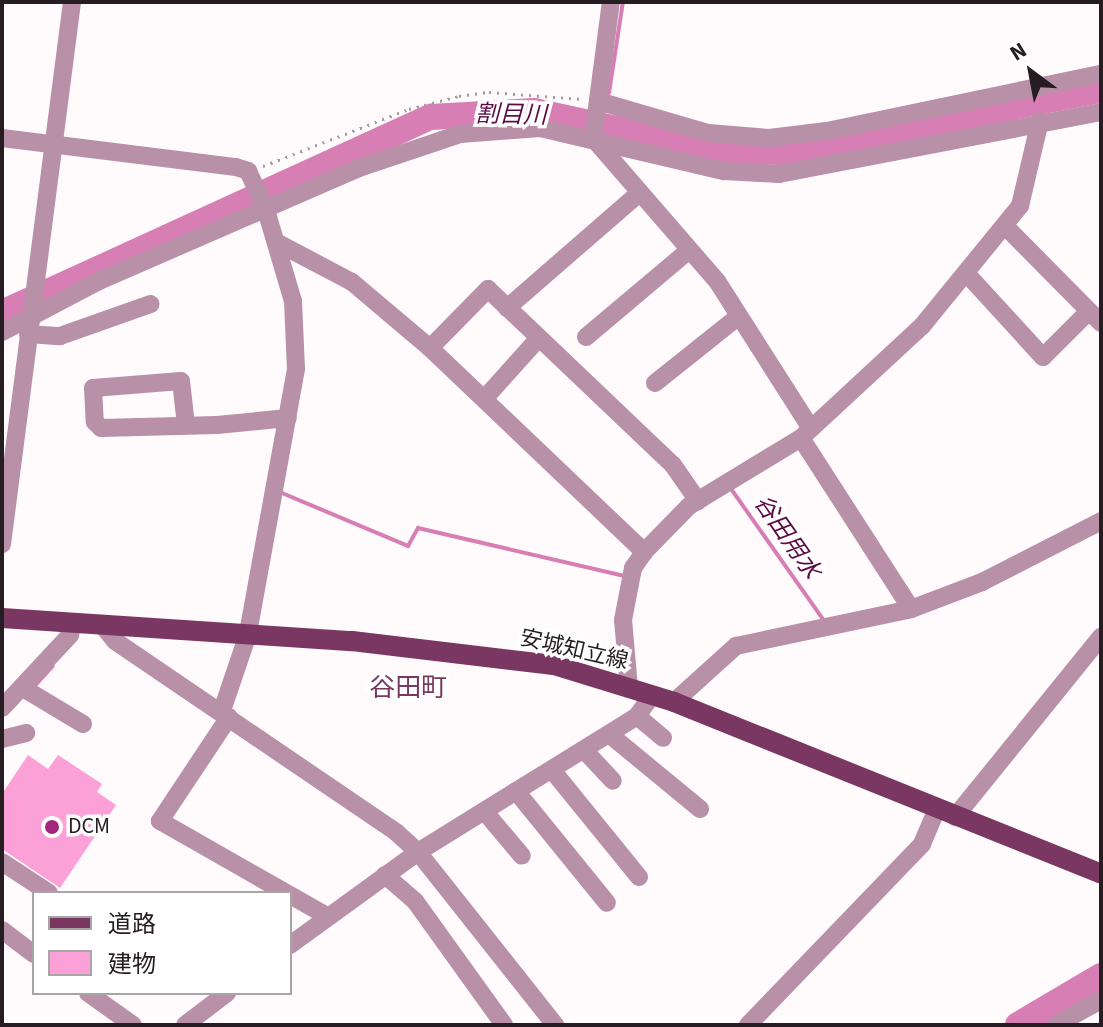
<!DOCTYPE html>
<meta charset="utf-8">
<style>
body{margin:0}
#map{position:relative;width:1103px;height:1027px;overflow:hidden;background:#fffafc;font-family:"Source Sans 3","Noto Sans JP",sans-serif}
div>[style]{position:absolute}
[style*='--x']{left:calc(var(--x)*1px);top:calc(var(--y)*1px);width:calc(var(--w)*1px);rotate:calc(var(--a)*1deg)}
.stream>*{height:4px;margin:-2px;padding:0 2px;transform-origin:2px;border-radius:2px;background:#d77fb5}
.river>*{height:26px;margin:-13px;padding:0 13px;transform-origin:13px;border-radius:13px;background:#d77fb5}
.building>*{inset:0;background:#fba1d8}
.path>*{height:3px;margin-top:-1.5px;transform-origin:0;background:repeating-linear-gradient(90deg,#a39c9f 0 2px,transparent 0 8px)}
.minor>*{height:18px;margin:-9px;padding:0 9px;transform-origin:9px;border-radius:9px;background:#b890a7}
.major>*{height:20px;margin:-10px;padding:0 10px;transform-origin:10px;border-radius:10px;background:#793761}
.dots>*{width:22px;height:22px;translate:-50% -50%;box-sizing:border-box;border:4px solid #fff;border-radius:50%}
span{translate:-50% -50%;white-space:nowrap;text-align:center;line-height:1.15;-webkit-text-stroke:7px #fff;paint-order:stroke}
.street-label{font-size:22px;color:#261d22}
.poi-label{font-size:22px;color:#261d22}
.left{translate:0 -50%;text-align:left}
.water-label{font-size:24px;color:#5b0c44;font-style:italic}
.quarter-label{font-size:26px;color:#773960}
.frame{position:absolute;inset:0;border:4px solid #261d22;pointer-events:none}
.legend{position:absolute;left:32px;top:891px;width:260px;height:104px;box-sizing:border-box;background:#fff;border:2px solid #a8a5a7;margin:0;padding:10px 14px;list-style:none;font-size:24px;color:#261d22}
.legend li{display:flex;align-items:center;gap:16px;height:40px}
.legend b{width:40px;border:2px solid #a8a5a7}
.north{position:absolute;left:991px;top:32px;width:80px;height:80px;-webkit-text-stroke:6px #fff;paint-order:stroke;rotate:328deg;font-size:22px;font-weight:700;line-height:32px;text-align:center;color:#261d22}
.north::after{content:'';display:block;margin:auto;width:28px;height:36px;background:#261d22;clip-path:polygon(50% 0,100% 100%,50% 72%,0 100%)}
</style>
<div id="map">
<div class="stream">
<i style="--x:609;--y:93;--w:92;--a:-81.3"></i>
<i style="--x:605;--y:123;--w:6;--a:-81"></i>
<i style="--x:729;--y:486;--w:166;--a:54.8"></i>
<i style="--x:282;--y:493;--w:137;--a:22.8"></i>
<i style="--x:408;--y:546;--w:21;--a:-61"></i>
<i style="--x:418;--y:528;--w:212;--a:13.1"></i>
<i style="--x:32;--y:689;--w:31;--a:-48"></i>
</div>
<div class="river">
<i style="--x:2;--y:313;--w:472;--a:-24.6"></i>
<i style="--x:431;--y:117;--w:103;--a:-3.3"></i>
<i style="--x:534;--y:111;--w:188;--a:12.3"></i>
<i style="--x:718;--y:151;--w:63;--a:0.9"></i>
<i style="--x:781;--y:152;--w:326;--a:-11"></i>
<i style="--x:1018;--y:1025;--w:96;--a:-30.6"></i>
</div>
<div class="building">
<i style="clip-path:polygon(28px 755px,48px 769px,58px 755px,102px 784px,97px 792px,116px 805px,60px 888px,2px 849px,2px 794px)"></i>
</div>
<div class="path">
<i style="--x:263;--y:166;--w:157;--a:-21.3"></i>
<i style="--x:409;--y:109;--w:52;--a:-14.6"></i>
<i style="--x:459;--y:96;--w:30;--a:-8"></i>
<i style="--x:489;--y:92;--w:93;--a:4.3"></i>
</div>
<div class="minor">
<i style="--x:598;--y:101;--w:115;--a:16.2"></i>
<i style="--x:708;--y:133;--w:61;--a:4.7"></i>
<i style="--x:769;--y:138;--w:58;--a:-6.9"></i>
<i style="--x:827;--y:131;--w:280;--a:-11.8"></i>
<i style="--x:2;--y:138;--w:236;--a:7.1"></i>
<i style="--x:236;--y:167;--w:13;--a:18"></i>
<i style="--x:248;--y:171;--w:43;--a:65.2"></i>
<i style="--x:266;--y:210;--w:95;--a:73.5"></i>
<i style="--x:293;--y:301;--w:68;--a:87.5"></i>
<i style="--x:296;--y:369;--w:269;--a:100.3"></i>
<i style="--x:248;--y:634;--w:81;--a:108.7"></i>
<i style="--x:593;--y:138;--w:189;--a:49.1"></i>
<i style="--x:717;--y:281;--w:173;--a:57.5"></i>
<i style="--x:593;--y:138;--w:137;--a:-82.5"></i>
<i style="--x:1006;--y:227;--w:135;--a:45.3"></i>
<i style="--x:276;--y:242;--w:86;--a:27.8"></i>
<i style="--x:352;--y:282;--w:102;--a:40.2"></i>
<i style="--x:430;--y:348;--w:296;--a:43.6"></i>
<i style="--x:966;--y:273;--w:114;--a:47.5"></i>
<i style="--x:1043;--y:357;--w:65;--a:-45"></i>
<i style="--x:507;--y:308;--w:174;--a:-41"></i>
<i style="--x:2;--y:332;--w:110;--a:-27.7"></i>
<i style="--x:99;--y:281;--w:283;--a:-23.5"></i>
<i style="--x:359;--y:168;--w:107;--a:-18.6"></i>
<i style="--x:460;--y:134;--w:80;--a:-4.3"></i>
<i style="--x:540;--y:128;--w:189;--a:13.2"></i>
<i style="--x:724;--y:171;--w:55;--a:3.1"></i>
<i style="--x:779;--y:174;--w:328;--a:-10.9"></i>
<i style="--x:28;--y:334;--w:32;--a:4"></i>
<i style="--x:60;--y:336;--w:96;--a:-19.4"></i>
<i style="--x:586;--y:337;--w:132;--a:-40.1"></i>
<i style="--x:430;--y:348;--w:83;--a:-45.5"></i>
<i style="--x:488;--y:289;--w:255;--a:43.6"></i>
<i style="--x:673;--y:465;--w:44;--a:55.2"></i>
<i style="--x:655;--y:383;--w:107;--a:-38.6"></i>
<i style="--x:485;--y:398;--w:79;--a:-48.1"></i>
<i style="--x:186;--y:425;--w:44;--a:-96.5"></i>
<i style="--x:181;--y:381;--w:88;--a:175.5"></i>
<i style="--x:93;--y:388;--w:34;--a:87"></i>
<i style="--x:95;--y:422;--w:8;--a:45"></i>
<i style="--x:101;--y:428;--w:116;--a:-1.5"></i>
<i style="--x:217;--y:425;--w:71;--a:-5.6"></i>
<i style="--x:801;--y:438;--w:203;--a:57.2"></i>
<i style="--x:2;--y:544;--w:547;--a:-82.64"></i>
<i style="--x:103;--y:626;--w:19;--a:51"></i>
<i style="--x:115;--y:641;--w:341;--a:34.2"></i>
<i style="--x:397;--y:833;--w:28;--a:42"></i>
<i style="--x:418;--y:852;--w:221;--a:51.6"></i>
<i style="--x:629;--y:687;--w:67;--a:-95.1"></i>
<i style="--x:623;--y:620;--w:53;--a:-79.1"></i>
<i style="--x:633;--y:568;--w:19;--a:-55"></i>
<i style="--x:644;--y:552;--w:64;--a:-45.6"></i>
<i style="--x:689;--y:506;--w:131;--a:-31.3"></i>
<i style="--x:801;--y:438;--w:165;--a:-42.8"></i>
<i style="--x:922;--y:326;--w:155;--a:-50.8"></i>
<i style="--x:1020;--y:206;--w:87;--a:-76.8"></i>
<i style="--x:23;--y:688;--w:70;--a:31"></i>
<i style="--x:674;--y:702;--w:84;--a:-42.1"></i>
<i style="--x:736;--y:646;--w:179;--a:-11.9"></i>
<i style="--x:911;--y:609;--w:76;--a:-20.8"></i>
<i style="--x:982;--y:582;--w:134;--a:-27.1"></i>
<i style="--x:2;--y:708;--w:100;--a:-47"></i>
<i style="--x:70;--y:635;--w:11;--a:-80"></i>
<i style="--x:637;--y:716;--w:34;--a:40"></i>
<i style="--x:229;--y:717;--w:125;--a:123.6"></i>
<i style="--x:160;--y:821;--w:145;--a:29.7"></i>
<i style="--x:609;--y:734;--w:118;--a:39.5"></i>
<i style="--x:2;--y:739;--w:25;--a:-14"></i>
<i style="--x:584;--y:750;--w:42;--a:46.9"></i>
<i style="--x:552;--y:770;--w:138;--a:50.9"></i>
<i style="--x:516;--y:791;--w:144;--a:50.9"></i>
<i style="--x:485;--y:812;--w:57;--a:49.9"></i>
<i style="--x:955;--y:817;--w:232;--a:-51"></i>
<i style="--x:2;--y:862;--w:56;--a:33.4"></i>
<i style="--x:385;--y:875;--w:40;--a:41"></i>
<i style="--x:415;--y:901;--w:153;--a:54.3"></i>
<i style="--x:290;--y:895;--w:43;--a:29.6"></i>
<i style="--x:2;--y:930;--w:40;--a:37"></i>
<i style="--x:290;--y:945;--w:158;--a:-36"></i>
<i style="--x:418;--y:852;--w:258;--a:-31.8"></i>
<i style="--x:637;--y:716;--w:26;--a:-54"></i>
<i style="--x:88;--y:993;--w:55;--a:35.4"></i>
<i style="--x:185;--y:1025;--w:53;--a:-37.3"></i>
<i style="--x:748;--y:1025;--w:251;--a:-46.1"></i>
<i style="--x:922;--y:844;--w:38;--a:-67"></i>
<i style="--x:1056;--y:1025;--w:51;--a:-29.1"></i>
</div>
<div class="major">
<i style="--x:2;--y:618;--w:351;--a:3.8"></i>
<i style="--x:352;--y:641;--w:203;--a:6.8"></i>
<i style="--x:554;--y:665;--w:126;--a:17.1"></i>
<i style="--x:674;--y:702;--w:460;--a:21.9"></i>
</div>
<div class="dots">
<i style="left:52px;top:827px;background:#a2277c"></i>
</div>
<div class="street-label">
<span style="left:574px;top:650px;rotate:13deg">安城知立線</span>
</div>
<div class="poi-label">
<span class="left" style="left:68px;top:827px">DCM</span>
</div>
<div class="water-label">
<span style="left:511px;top:115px;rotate:1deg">割目川</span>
<span style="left:787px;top:537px;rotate:55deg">谷田用水</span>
</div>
<div class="quarter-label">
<span style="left:408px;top:688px">谷田町</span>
</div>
<div class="frame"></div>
<ul class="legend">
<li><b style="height:10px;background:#793761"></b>道路</li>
<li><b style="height:22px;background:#fba1d8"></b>建物</li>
</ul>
<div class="north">N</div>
</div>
